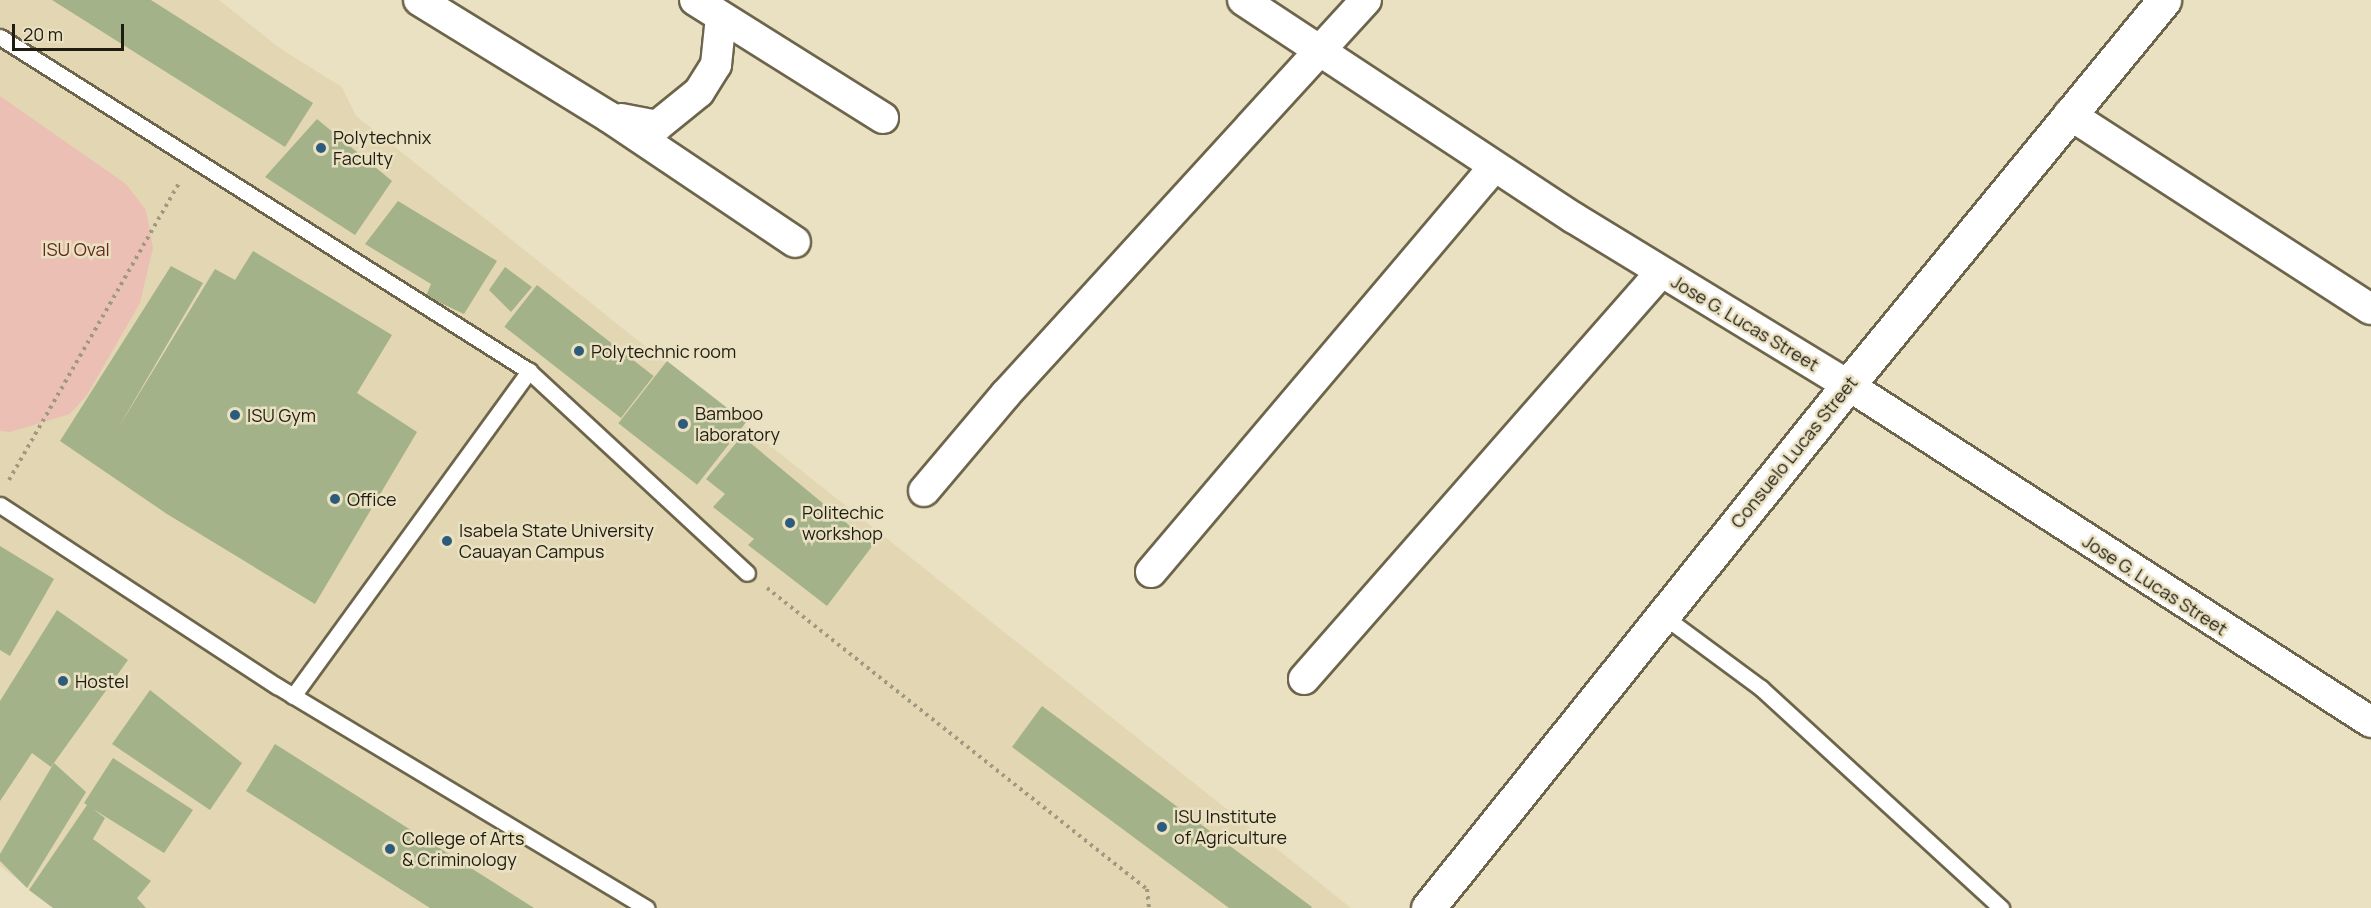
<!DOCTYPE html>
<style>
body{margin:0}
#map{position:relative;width:2371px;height:908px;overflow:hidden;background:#eae1c3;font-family:Manrope,sans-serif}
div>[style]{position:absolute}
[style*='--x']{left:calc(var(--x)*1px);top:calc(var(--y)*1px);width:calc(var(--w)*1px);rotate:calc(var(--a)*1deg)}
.built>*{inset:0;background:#e2d7b2}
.green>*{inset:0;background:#ebbfb3}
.building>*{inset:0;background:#a3b288;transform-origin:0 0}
.path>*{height:4px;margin-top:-2px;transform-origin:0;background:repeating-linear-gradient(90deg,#a09982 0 3px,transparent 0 7.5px)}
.roads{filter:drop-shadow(2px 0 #6d654b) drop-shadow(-2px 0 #6d654b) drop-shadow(0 2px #6d654b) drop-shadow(0 -2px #6d654b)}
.lane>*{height:15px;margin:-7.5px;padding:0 7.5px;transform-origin:7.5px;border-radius:7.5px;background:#fff}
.street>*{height:30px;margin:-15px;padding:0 15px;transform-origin:15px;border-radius:15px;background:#fff}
.secondary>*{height:33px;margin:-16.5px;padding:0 16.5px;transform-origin:16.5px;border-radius:16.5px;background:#fff}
.dots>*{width:16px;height:16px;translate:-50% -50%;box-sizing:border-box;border:3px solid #eae1c3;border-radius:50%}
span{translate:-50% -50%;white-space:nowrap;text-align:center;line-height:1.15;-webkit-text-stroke:5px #eae1c3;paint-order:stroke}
.poi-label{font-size:18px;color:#1f1c11}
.left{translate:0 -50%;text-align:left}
.park-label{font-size:18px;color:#64291a}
.street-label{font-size:18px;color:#1f1c11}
.scale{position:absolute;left:12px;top:24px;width:112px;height:27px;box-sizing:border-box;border:3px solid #1f1c11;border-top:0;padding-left:8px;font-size:18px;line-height:21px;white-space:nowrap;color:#1f1c11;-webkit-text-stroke:4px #eae1c3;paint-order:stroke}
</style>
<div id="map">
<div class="built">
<i style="clip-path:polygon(0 0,219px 0,281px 49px,342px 87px,356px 116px,1351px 908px,53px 908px,0 866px)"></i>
</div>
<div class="green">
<i style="clip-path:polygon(0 96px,126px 184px,146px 210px,153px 248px,140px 303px,87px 395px,70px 414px,10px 432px,0 431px)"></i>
</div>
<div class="building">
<i style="clip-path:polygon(52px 0,151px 0,313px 103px,285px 147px)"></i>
<i style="clip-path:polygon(317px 119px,392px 181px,355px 235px,265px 177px)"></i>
<i style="clip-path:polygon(398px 201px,497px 261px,464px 314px,426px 296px,431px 284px,365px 244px)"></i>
<i style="clip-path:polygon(253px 251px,392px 335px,357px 393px,417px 432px,315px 604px,167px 514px,60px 441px,171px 266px,203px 283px,117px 430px,215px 269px,235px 280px)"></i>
<i style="clip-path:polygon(505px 267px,532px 287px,511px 312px,489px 290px)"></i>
<i style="left:537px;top:285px;width:148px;height:53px;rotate:38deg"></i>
<i style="left:667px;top:361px;width:100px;height:79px;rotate:38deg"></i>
<i style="clip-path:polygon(742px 436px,873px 545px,827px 606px,748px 545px,754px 539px,713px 507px,725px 494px,706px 479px)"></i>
<i style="clip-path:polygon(0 546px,54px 579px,10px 656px,0 650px)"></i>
<i style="clip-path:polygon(57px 610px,128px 660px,51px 767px,32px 753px,0 801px,0 701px)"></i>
<i style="clip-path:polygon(150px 690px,242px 763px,210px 810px,112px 744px)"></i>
<i style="clip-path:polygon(1042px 706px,1312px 907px,1311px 908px,1229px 908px,1012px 747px)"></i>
<i style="clip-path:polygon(275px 744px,534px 908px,430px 908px,246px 791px)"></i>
<i style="clip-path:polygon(113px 758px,193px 810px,164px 853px,93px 809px,105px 818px,93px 839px,151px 881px,137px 898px,146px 908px,53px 908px,29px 890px,87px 805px,84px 803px)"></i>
<i style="clip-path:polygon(54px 763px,86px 792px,27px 888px,0 861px,0 854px)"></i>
</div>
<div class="path">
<i style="--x:9;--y:480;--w:344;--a:-60.2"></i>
<i style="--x:767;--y:588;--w:485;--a:38.4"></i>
<i style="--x:1147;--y:889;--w:19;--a:84"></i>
</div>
<div class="roads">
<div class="lane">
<i style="--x:0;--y:37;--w:626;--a:32.27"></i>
<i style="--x:529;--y:371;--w:297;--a:42.8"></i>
<i style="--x:0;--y:505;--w:331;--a:33.2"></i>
<i style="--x:277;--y:686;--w:431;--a:31"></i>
<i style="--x:1662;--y:615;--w:123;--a:36.4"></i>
<i style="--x:1761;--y:688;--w:326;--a:42.5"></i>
<i style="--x:293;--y:696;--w:402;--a:-54"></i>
</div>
<div class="street">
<i style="--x:419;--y:0;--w:223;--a:31.6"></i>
<i style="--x:609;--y:117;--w:224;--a:33.9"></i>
<i style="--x:695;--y:0;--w:222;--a:32.1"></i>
<i style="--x:1243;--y:0;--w:396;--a:33.4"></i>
<i style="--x:1574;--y:218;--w:321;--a:31.4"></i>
<i style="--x:1848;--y:385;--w:622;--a:32.8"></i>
<i style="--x:2069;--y:114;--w:359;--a:32.9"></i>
<i style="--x:621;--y:119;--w:37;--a:11"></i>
<i style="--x:657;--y:126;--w:54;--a:-39"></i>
<i style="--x:699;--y:92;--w:32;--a:-58"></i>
<i style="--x:716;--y:65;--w:48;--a:-84.1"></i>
<i style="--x:924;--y:491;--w:126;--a:-49.8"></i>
<i style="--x:1005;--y:395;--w:535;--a:-47.58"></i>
<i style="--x:1151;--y:572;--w:531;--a:-49.74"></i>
<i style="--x:1304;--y:679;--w:541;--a:-48.74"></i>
</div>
<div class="secondary">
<i style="--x:1428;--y:908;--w:671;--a:-51.23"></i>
<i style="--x:1848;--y:385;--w:498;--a:-50.6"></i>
</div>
</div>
<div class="dots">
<i style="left:321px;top:148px;background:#2d5c7b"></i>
<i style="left:579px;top:351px;background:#2d5c7b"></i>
<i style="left:235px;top:415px;background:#2d5c7b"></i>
<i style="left:683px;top:424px;background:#2d5c7b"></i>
<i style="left:335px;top:499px;background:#2d5c7b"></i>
<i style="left:790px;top:523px;background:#2d5c7b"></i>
<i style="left:447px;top:541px;background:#2d5c7b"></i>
<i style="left:63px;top:681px;background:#2d5c7b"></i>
<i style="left:1162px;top:827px;background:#2d5c7b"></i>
<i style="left:390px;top:849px;background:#2d5c7b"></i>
</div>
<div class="poi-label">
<span class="left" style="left:333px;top:148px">Polytechnix<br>Faculty</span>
<span class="left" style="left:591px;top:351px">Polytechnic room</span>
<span class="left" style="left:695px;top:424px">Bamboo<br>laboratory</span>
<span class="left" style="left:247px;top:415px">ISU Gym</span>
<span class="left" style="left:347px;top:499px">Office</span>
<span class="left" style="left:802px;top:523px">Politechic<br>workshop</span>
<span class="left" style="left:459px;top:541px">Isabela State University<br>Cauayan Campus</span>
<span class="left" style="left:75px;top:681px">Hostel</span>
<span class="left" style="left:1174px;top:827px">ISU Institute<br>of Agriculture</span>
<span class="left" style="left:402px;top:849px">College of Arts<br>&amp; Criminology</span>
</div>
<div class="park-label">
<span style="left:76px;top:249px">ISU Oval</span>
</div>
<div class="street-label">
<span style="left:1745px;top:323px;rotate:31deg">Jose G. Lucas Street</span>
<span style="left:1794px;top:452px;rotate:-51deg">Consuelo Lucas Street</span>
<span style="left:2155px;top:585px;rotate:33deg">Jose G. Lucas Street</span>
</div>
<div class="scale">20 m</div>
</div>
